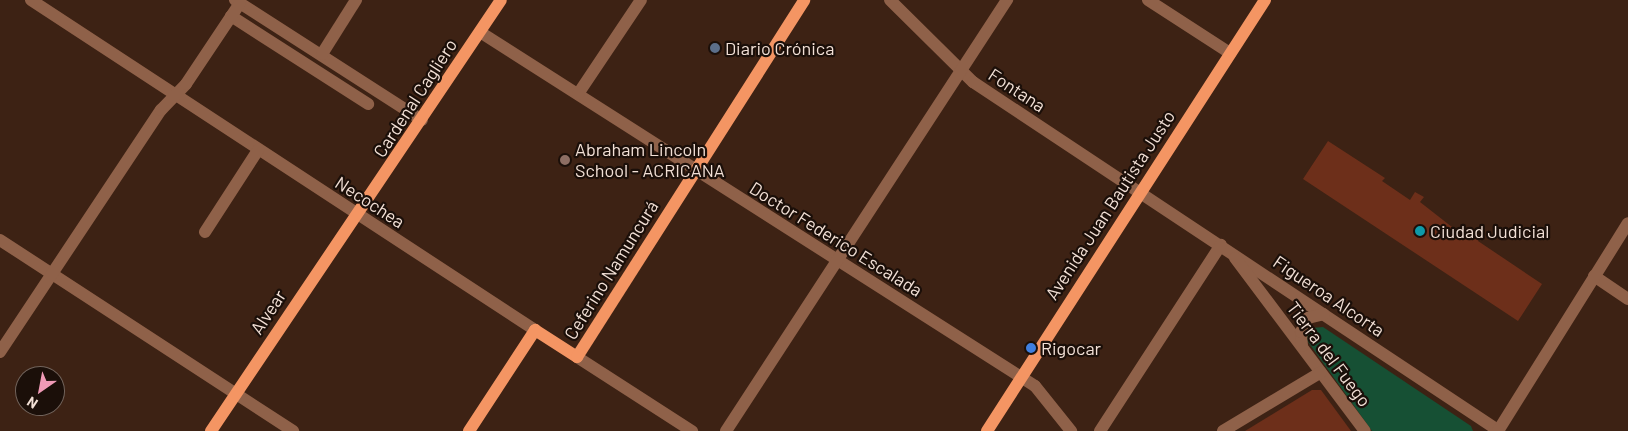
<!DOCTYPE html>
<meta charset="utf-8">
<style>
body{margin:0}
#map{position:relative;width:1628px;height:431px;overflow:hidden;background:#3d2214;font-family:Barlow,sans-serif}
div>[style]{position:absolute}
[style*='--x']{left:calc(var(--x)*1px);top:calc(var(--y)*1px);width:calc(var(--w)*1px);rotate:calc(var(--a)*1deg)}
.green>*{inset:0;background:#165034}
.building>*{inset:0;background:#6d2f1a}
.minor>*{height:12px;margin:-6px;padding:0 6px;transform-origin:6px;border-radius:6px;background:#8f6149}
.major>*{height:12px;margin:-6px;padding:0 6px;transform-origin:6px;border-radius:6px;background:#f49563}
.dots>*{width:14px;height:14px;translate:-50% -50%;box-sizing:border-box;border:2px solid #1b0f09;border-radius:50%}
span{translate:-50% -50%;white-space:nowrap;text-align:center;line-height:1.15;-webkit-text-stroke:4.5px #1b0f09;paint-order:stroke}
.poi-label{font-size:18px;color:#f2e0d6}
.left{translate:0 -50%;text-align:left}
.street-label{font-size:18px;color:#f2e0d6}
.north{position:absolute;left:15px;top:366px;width:50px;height:50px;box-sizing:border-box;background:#1b0f09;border:1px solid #71635b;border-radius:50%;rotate:213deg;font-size:14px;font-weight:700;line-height:20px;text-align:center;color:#f2e0d6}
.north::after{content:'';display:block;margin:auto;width:18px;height:22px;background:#f09ab6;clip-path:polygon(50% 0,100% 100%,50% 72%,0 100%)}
</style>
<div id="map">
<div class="green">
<i style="clip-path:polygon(1323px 327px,1471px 426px,1473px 431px,1372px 431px,1306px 339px,1312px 328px)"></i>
</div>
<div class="building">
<i style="clip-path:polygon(1328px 141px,1385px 178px,1382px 181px,1410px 200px,1415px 192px,1424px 197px,1420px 202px,1466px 238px,1473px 228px,1482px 235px,1478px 241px,1542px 284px,1518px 321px,1303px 179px)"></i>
<i style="clip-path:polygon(1312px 390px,1321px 390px,1351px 431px,1245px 431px)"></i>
</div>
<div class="minor">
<i style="--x:31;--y:0;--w:602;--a:33.22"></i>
<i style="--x:235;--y:0;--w:222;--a:32.7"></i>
<i style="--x:890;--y:0;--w:117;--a:44.7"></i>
<i style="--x:973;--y:82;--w:631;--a:33.56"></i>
<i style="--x:1148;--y:0;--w:98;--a:32.9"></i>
<i style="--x:231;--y:16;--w:163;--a:32.7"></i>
<i style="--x:480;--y:32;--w:658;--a:32.53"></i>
<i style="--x:1035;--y:386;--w:58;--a:51.3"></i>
<i style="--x:322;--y:54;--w:64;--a:-57.8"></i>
<i style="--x:578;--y:94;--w:113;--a:-56.2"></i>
<i style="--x:205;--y:232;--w:98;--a:-57.1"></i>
<i style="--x:0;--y:240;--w:350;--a:33.1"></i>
<i style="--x:1235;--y:258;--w:216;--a:53.1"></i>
<i style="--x:1594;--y:276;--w:41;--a:34.1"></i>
<i style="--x:1302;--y:346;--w:14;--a:-94"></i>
<i style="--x:1301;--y:332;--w:16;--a:-63"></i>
<i style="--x:1308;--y:318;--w:16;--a:-14"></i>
<i style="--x:0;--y:352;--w:291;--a:-56.4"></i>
<i style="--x:161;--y:110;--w:36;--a:-46"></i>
<i style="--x:186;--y:84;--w:97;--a:-56.3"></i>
<i style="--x:577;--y:357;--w:137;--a:32.8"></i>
<i style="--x:726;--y:431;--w:515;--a:-56.9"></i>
<i style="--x:1100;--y:431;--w:222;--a:-57"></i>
<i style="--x:1223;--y:431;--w:114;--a:-31"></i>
<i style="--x:1498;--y:431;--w:245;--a:-58"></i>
</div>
<div class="major">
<i style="--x:211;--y:431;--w:519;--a:-56.07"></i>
<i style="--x:469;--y:431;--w:121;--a:-56.8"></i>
<i style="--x:535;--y:330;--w:50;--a:32.7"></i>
<i style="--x:577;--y:357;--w:423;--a:-57.5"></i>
<i style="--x:987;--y:431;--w:513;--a:-57.18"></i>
</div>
<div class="dots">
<i style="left:715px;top:48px;background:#5c6f8a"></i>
<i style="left:565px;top:160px;background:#8d6e63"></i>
<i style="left:1420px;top:231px;background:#0f9aa8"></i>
<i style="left:1031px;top:348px;background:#3f7fe0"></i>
</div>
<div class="poi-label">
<span class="left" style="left:725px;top:48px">Diario Crónica</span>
<span class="left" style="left:575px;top:160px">Abraham Lincoln<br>School - ACRICANA</span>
<span class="left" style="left:1430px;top:231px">Ciudad Judicial</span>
<span class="left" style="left:1041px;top:348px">Rigocar</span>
</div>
<div class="street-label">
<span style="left:1017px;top:90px;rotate:33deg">Fontana</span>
<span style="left:415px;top:98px;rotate:-57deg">Cardenal Cagliero</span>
<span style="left:370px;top:202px;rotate:33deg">Necochea</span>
<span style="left:1110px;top:205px;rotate:-57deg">Avenida Juan Bautista Justo</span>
<span style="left:836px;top:239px;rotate:32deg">Doctor Federico Escalada</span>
<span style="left:611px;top:270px;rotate:-58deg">Ceferino Namuncurá</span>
<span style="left:1329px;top:296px;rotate:34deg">Figueroa Alcorta</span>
<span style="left:268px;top:312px;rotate:-57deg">Alvear</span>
<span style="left:1329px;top:354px;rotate:53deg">Tierra del Fuego</span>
</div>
<div class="north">N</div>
</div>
